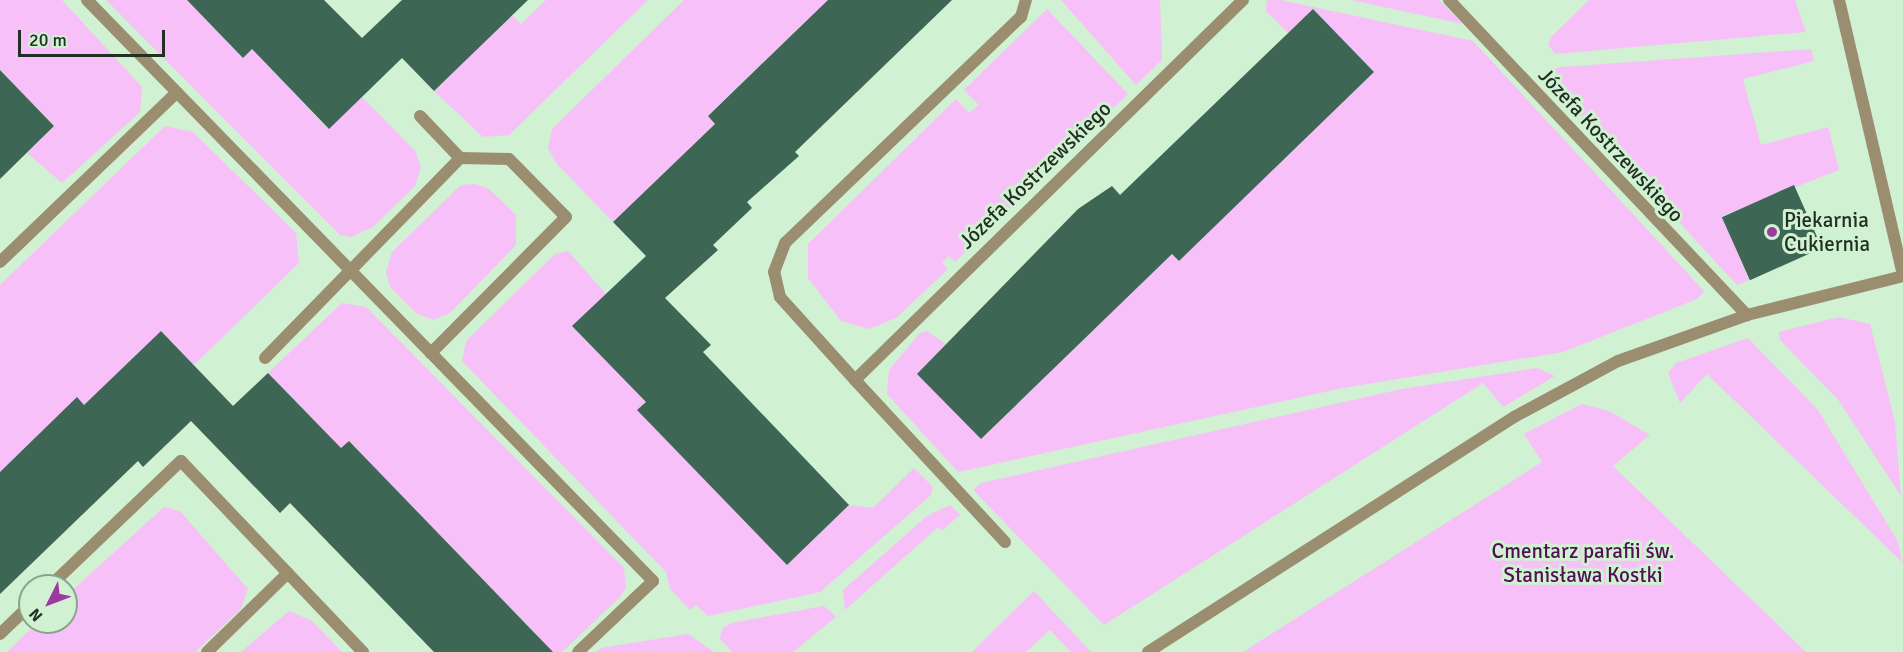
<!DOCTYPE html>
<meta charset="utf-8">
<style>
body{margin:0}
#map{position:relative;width:1903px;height:652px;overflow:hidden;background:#d0f1d2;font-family:Signika,sans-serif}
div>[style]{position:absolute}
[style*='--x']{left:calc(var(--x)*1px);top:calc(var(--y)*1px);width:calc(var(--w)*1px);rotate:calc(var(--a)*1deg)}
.green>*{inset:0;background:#f8c0f8}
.building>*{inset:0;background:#3d6655;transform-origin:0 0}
.pedestrian>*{height:12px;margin:-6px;padding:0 6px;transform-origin:6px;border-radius:6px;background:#9a8d70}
.minor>*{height:12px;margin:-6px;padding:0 6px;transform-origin:6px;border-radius:6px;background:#9a8d70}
.dots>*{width:16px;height:16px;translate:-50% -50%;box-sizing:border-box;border:3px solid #d0f1d2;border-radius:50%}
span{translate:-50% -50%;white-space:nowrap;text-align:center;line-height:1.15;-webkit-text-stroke:6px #d0f1d2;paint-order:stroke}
.street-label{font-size:21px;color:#222f23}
.poi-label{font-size:21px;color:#222f23}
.left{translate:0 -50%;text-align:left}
.park-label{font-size:21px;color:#521054}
.north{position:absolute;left:18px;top:574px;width:60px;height:60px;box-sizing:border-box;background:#d0f1d2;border:2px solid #8aa38c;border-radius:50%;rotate:228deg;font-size:16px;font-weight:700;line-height:24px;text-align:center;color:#222f23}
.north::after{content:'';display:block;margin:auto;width:21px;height:27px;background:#9d3aa0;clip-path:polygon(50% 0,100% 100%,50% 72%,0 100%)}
.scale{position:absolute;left:18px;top:30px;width:147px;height:27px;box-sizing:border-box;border:3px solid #222f23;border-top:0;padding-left:8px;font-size:18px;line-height:21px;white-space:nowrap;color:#222f23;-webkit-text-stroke:4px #d0f1d2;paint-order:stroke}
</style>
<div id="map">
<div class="green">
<i style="clip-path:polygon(0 0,62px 0,142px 87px,140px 112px,62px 183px,27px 153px,54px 126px,0 70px)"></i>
<i style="clip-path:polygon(106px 0,187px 0,243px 58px,252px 49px,328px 129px,362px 97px,415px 151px,421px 167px,415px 186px,373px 227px,351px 237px,340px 235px)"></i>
<i style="clip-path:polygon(546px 0,648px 0,509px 135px,483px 137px,434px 91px,512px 15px,521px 24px)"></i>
<i style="clip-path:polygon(684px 0,828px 0,708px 115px,715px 124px,613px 222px,557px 164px,548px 148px,552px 129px)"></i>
<i style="clip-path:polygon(1061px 0,1160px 0,1162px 60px,1136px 85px)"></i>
<i style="clip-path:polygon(1267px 0,1280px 0,1473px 41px,1704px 291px,1697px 299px,1563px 352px,1343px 388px,958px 472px,887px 394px,889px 370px,920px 333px,927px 331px,946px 344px,918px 374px,981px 439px,1172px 254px,1374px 72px,1313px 9px,1288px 33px,1266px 11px)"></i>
<i style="clip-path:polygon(1351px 0,1439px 0,1463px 24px)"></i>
<i style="clip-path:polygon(1589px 0,1795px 0,1806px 32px,1555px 54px,1548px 44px,1551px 37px)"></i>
<i style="clip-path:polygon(1047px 9px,1128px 94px,955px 262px,949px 256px,942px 263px,948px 269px,896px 318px,869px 329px,841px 321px,808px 278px,808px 244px,956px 99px,969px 113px,979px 105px,964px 90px)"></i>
<i style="clip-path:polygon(1811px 49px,1814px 61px,1743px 79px,1761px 145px,1828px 127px,1839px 170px,1722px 216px,1749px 280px,1737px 285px,1548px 80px,1550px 70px,1562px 67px)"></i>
<i style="clip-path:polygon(165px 126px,193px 132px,296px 233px,299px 263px,194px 365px,161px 331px,84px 405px,77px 398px,0 472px,0 285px)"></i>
<i style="clip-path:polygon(475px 184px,489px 189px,516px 215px,516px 245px,450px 313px,433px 320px,416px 313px,390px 287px,386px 272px,392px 252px,461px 185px)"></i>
<i style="clip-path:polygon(568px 251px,606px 294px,573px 327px,646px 402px,638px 409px,787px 565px,849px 505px,873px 508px,914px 468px,933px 487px,930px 496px,820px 592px,708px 616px,696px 605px,690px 610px,670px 589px,666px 572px,462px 361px,466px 341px,555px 254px)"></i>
<i style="clip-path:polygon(342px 303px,366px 307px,624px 568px,626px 588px,620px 597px,562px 652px,520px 652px,537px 635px,349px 441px,341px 448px,268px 373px)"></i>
<i style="clip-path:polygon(1839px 317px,1870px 324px,1895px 421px,1901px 496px,1839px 401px,1780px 340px,1779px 332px)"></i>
<i style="clip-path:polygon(1748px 338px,1818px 410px,1897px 540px,1903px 563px,1707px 374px,1680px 403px,1668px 373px,1676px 363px)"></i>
<i style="clip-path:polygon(1537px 368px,1555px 376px,1503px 407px,1483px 383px,1104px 625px,973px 490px,981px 483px,1402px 389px)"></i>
<i style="clip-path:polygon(1582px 404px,1609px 411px,1650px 435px,1613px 466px,1806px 652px,1243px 652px,1542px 462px,1524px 434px)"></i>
<i style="clip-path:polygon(950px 505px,960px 515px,955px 519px,943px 530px,937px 528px,845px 610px,843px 590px,927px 516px)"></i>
<i style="clip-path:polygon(164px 507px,180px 511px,248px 589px,241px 609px,195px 652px,7px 652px,38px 622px,66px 622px,66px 596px)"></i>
<i style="clip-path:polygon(1034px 591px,1091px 652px,1071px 652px,1050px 630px,1026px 652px,972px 652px)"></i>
<i style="clip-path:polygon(824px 606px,836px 617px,793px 652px,732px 652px,720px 639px,722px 629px,731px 623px)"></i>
<i style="clip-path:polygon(289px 611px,312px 621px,342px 652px,241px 652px)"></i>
<i style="clip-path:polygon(688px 634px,714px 652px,597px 652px,601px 648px)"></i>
</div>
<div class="building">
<i style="clip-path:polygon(187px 0,324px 0,362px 38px,402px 0,528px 0,434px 91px,402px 58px,329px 129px,252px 49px,243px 58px)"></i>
<i style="clip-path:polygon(828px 0,952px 0,795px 152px,799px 156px,747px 202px,752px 208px,713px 245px,718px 250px,665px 298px,711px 345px,703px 352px,849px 505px,787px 565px,637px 410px,646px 402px,572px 326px,646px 256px,613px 222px,715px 124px,708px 116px)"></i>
<i style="clip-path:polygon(1313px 9px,1374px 72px,1179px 261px,1172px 254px,981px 439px,917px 374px,1078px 209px,1112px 186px,1120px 195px)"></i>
<i style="clip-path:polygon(0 70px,54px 126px,0 179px)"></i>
<i style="left:1794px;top:185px;width:69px;height:79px;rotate:66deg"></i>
<i style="clip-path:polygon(161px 331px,233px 406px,268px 373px,341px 448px,349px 441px,553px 652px,434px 652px,290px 503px,280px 513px,191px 421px,143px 467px,138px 461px,0 594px,0 472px,77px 397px,84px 405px)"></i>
</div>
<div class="pedestrian">
<i style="--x:87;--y:0;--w:811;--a:45.75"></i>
<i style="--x:653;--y:581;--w:103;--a:136.6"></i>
<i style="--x:1449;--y:0;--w:434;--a:46.6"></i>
<i style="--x:420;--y:116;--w:58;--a:46.4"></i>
<i style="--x:460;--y:158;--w:49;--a:1.2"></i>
<i style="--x:509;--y:159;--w:81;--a:45.5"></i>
<i style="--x:566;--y:217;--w:192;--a:134.8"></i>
<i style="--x:0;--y:262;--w:245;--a:-43.8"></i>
<i style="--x:265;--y:358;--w:279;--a:-45.7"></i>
<i style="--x:855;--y:380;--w:112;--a:-132.1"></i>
<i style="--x:780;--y:297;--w:26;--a:-103"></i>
<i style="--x:774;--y:272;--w:31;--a:-69"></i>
<i style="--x:785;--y:243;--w:327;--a:-43.8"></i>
<i style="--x:1021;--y:17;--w:18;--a:-74"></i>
<i style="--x:1005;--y:542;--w:221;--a:-132.8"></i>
<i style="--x:855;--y:380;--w:543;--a:-44.4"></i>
<i style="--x:50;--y:586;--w:181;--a:-43.7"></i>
<i style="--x:181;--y:461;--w:264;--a:46.4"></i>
<i style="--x:0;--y:634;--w:42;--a:-44"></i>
<i style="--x:207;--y:652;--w:113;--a:-44.3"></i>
</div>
<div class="minor">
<i style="--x:1839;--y:0;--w:283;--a:76.9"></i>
<i style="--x:1148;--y:652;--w:435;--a:-32.7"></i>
<i style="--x:1514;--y:417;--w:118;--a:-28.3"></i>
<i style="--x:1618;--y:361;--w:137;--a:-19.6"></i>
<i style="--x:1747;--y:315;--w:161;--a:-14"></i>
</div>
<div class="dots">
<i style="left:1772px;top:232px;background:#9d3aa0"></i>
</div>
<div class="street-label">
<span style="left:1611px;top:145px;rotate:47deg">Józefa Kostrzewskiego</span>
<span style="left:1035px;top:175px;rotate:-44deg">Józefa Kostrzewskiego</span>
</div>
<div class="poi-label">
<span class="left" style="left:1784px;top:232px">Piekarnia<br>Cukiernia</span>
</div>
<div class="park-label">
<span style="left:1583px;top:563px">Cmentarz parafii św.<br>Stanisława Kostki</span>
</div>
<div class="north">N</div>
<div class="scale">20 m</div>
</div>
